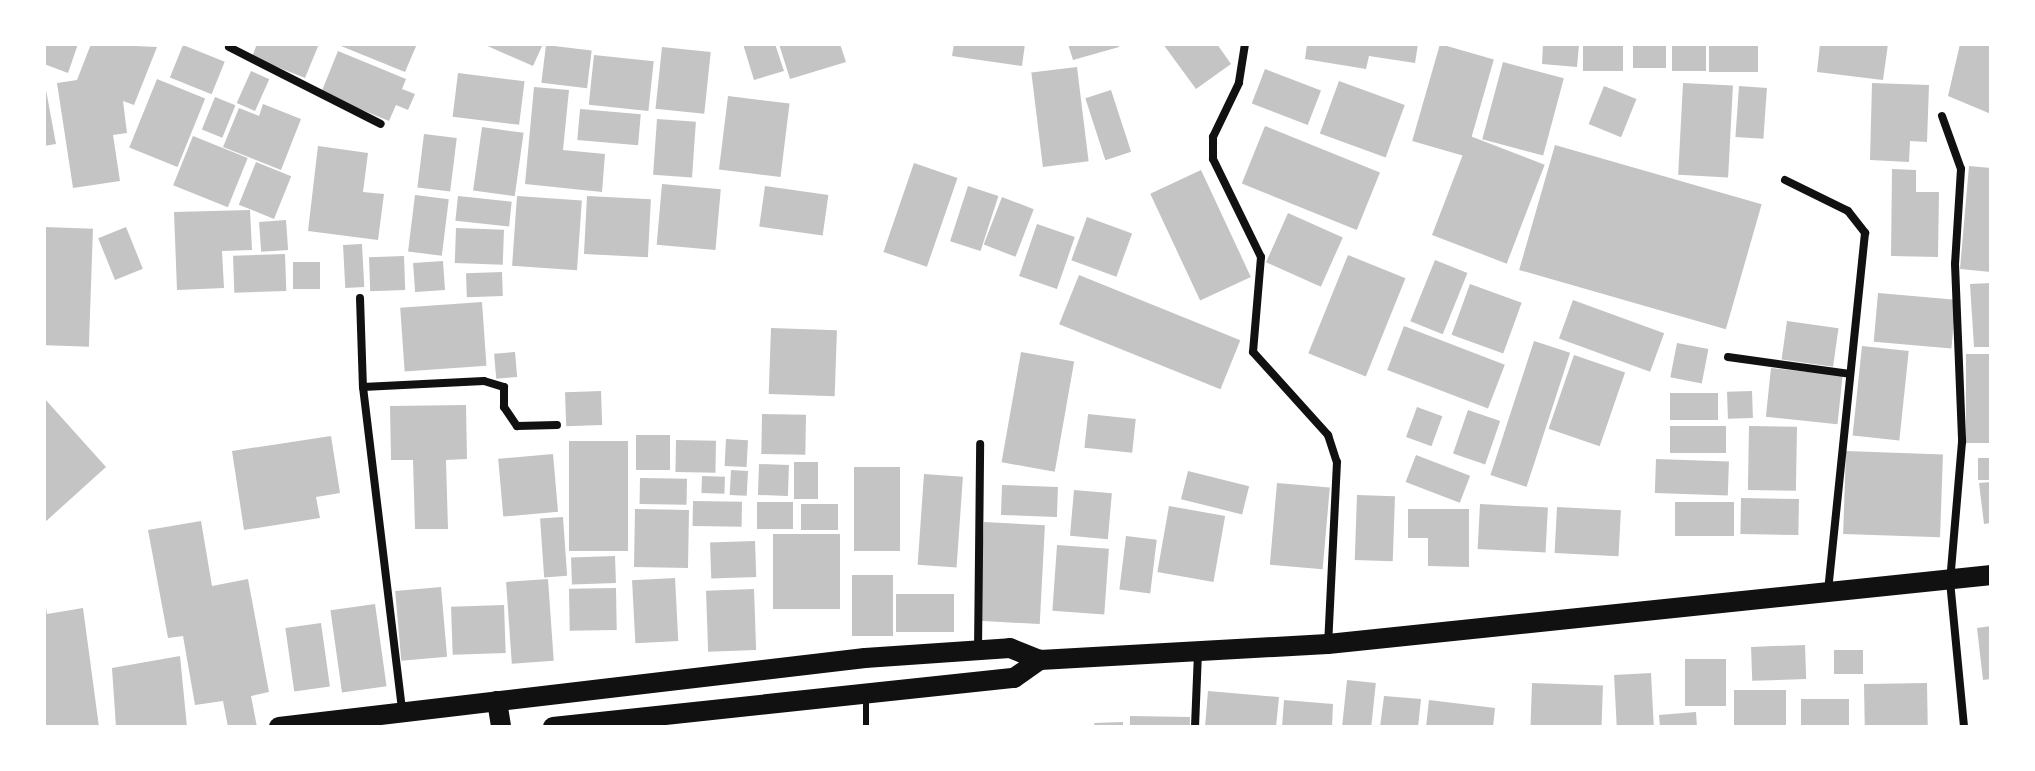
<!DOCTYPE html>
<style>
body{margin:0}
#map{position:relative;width:2035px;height:771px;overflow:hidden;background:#fff;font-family:"Exo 2",sans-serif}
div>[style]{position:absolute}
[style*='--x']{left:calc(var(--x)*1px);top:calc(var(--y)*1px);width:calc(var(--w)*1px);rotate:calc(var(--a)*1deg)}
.building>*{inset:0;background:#c4c4c4;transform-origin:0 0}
.service>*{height:6px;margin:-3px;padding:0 3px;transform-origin:3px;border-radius:3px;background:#111}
.minor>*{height:8px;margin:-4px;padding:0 4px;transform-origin:4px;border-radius:4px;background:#111}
.primary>*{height:20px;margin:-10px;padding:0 10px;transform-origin:10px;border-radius:10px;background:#111}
span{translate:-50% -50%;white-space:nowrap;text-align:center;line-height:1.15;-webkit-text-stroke:8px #fff;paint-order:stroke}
.frame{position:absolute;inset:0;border:46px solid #fff;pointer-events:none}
</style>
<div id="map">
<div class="building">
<i style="clip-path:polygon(44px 44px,78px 44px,68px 73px,44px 64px)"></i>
<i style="clip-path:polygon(91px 44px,157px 47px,134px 105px,123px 101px,127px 133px,113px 135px,120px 181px,73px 188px,57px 83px,77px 80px)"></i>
<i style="clip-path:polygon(257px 44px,319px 44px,305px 78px,252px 57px)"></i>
<i style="clip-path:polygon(336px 44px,417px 44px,405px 72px)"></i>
<i style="clip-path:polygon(483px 44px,543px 44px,533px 66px)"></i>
<i style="clip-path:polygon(743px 44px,775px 44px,784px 71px,754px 80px)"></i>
<i style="clip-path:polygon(779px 44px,840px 44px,846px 62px,790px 79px)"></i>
<i style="clip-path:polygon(954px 44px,1025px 44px,1022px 66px,952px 56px)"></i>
<i style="clip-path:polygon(1068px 44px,1118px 44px,1119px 47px,1073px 60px)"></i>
<i style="clip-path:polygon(1163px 44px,1217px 44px,1231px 64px,1196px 89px)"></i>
<i style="clip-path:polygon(1307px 44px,1418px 44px,1415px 63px,1369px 56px,1366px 69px,1305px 59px)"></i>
<i style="left:1440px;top:44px;width:56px;height:101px;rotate:16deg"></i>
<i style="clip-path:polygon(1543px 44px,1579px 44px,1577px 67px,1542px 64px)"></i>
<i style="left:1583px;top:44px;width:40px;height:27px"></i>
<i style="left:1633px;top:44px;width:33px;height:24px"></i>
<i style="left:1672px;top:44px;width:34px;height:27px"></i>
<i style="left:1709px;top:44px;width:49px;height:28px"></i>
<i style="clip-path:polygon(1820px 44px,1888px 44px,1883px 80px,1817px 72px)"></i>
<i style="clip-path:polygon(1960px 44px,1991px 44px,1991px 114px,1948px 96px)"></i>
<i style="left:183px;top:45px;width:45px;height:35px;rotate:22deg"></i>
<i style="left:546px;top:45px;width:46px;height:38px;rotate:7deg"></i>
<i style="left:662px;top:47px;width:49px;height:62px;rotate:6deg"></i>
<i style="clip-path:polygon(338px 51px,406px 79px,402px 89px,415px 94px,408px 110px,396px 105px,389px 121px,321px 93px)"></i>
<i style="left:594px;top:55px;width:60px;height:50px;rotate:6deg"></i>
<i style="left:1503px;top:62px;width:63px;height:80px;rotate:15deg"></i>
<i style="left:1077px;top:67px;width:95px;height:46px;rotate:83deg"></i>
<i style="left:1265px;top:69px;width:60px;height:37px;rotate:21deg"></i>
<i style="left:251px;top:71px;width:20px;height:35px;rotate:24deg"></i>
<i style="left:458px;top:73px;width:67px;height:44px;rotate:7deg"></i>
<i style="clip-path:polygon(44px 79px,56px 144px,44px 146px)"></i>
<i style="left:157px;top:79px;width:52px;height:74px;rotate:22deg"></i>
<i style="left:1339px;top:81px;width:70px;height:56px;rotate:20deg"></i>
<i style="left:1683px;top:83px;width:50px;height:92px;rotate:3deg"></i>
<i style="clip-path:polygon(1872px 83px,1929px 85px,1927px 142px,1910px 141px,1909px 162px,1870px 160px)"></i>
<i style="left:1604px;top:86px;width:35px;height:41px;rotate:22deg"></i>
<i style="left:1739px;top:86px;width:28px;height:51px;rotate:4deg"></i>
<i style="clip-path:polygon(534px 87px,569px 90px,563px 150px,605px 154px,602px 192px,525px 184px)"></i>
<i style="left:1111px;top:90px;width:65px;height:27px;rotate:72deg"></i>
<i style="left:728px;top:96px;width:62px;height:74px;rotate:7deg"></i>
<i style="left:215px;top:97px;width:22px;height:35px;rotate:22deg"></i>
<i style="clip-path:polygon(263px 104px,301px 119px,281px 170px,223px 147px,239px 108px,259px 116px)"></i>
<i style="left:580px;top:109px;width:61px;height:31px;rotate:5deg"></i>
<i style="left:657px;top:119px;width:39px;height:56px;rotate:4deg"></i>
<i style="left:1265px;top:126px;width:124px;height:62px;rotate:22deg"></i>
<i style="left:482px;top:127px;width:42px;height:64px;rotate:8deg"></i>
<i style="left:424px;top:134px;width:33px;height:54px;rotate:7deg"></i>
<i style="left:193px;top:136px;width:59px;height:53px;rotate:22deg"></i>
<i style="left:1470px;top:136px;width:80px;height:106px;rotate:21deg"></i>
<i style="left:1555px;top:145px;width:215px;height:130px;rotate:16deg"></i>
<i style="clip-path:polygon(318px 146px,368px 153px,363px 192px,384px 194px,378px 240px,308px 231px)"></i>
<i style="left:256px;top:162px;width:38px;height:46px;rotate:22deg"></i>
<i style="left:914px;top:163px;width:46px;height:94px;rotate:19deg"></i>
<i style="clip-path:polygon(1969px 166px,1991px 168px,1991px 272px,1960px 269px)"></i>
<i style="clip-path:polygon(1892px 169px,1916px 170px,1916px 192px,1939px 192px,1938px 257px,1891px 256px)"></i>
<i style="left:1201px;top:170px;width:118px;height:56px;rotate:65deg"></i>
<i style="left:662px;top:184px;width:59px;height:61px;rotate:5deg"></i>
<i style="left:765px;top:186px;width:64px;height:41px;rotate:8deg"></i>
<i style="left:968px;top:186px;width:32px;height:58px;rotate:18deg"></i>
<i style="left:415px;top:195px;width:34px;height:57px;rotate:7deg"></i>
<i style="left:458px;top:196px;width:54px;height:25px;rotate:6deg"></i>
<i style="left:517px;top:196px;width:65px;height:70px;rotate:4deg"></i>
<i style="left:587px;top:196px;width:64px;height:58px;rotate:3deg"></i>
<i style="left:1002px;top:197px;width:34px;height:51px;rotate:21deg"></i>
<i style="clip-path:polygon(250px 210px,252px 250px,222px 251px,224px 288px,177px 290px,174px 212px)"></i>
<i style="left:1288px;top:213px;width:60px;height:54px;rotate:24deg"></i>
<i style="left:1087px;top:217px;width:48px;height:46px;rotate:20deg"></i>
<i style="left:286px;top:220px;width:30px;height:27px;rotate:86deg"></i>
<i style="left:1037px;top:224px;width:40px;height:55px;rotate:19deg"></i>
<i style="left:44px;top:227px;width:49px;height:118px;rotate:2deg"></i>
<i style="left:126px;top:227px;width:45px;height:30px;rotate:68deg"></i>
<i style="left:456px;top:228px;width:48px;height:35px;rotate:2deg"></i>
<i style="left:362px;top:244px;width:43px;height:19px;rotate:87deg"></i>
<i style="left:285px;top:254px;width:37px;height:52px;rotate:88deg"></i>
<i style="left:1348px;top:255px;width:62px;height:106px;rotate:22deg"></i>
<i style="left:404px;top:256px;width:34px;height:35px;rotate:88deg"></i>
<i style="left:1435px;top:260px;width:35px;height:66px;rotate:22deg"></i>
<i style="left:443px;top:261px;width:29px;height:30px;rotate:86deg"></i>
<i style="left:293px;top:262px;width:27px;height:27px"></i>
<i style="left:502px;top:272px;width:24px;height:36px;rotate:88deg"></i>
<i style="left:1079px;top:275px;width:174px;height:53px;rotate:22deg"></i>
<i style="clip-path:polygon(1991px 283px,1991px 347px,1974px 347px,1970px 284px)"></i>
<i style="left:1470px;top:284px;width:55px;height:54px;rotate:20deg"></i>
<i style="left:1878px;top:293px;width:78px;height:49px;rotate:5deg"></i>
<i style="left:1573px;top:300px;width:97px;height:41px;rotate:20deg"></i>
<i style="left:482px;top:302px;width:64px;height:82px;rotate:86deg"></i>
<i style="left:1787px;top:321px;width:52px;height:39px;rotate:8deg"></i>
<i style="left:1404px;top:326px;width:108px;height:47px;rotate:21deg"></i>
<i style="left:771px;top:328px;width:66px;height:66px;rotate:2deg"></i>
<i style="left:1534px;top:341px;width:38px;height:141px;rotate:18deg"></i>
<i style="left:1677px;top:343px;width:32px;height:35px;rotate:11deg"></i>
<i style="left:1862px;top:346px;width:47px;height:90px;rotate:6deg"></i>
<i style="left:515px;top:352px;width:25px;height:21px;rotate:85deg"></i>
<i style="left:1021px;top:352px;width:54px;height:112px;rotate:10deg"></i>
<i style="left:1991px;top:354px;width:89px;height:25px;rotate:90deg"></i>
<i style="left:1574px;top:355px;width:54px;height:78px;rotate:19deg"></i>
<i style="left:1771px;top:368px;width:72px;height:49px;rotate:6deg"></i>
<i style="left:601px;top:391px;width:34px;height:36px;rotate:88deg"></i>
<i style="left:1752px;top:391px;width:27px;height:25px;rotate:88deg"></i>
<i style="left:1718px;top:393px;width:27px;height:48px;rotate:90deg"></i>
<i style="clip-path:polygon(44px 398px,106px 467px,44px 523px)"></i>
<i style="clip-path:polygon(466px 405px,467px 459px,446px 460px,448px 529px,415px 529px,413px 460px,391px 460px,390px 406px)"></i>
<i style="left:1417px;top:407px;width:27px;height:32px;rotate:20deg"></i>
<i style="left:1468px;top:410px;width:34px;height:46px;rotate:19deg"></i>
<i style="left:762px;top:414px;width:44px;height:40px;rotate:1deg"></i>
<i style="left:1088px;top:414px;width:48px;height:34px;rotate:6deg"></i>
<i style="left:1726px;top:426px;width:27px;height:56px;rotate:90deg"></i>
<i style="left:1749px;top:426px;width:48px;height:64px;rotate:1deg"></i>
<i style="left:636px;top:435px;width:34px;height:35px"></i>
<i style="clip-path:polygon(331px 436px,340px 493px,316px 497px,320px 518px,244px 530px,232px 451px)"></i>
<i style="left:726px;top:439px;width:22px;height:27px;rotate:3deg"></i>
<i style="left:676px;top:440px;width:40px;height:32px;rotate:1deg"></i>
<i style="left:569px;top:441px;width:59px;height:110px"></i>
<i style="left:1846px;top:451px;width:97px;height:83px;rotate:2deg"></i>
<i style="left:553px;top:454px;width:58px;height:55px;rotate:85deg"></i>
<i style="left:1416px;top:455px;width:58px;height:29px;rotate:21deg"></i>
<i style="left:1991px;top:458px;width:22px;height:13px;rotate:90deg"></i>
<i style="left:1656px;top:459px;width:73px;height:34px;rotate:2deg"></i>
<i style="left:794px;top:462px;width:24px;height:37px"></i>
<i style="left:759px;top:464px;width:30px;height:31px;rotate:2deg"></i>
<i style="left:854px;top:467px;width:46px;height:84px"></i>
<i style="left:731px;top:470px;width:17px;height:25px;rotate:3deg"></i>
<i style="left:1188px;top:471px;width:63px;height:29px;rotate:14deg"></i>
<i style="left:924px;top:474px;width:39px;height:91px;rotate:4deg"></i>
<i style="left:702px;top:476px;width:23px;height:17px;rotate:2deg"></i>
<i style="left:640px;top:478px;width:47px;height:26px;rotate:1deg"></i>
<i style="clip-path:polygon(1991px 482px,1991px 523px,1984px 524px,1979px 483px)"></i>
<i style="left:1277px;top:483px;width:53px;height:82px;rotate:5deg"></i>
<i style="left:1002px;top:485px;width:56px;height:30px;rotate:2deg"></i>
<i style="left:1074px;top:490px;width:38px;height:46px;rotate:5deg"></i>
<i style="left:1357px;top:495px;width:38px;height:65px;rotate:2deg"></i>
<i style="left:1741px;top:498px;width:58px;height:36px;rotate:1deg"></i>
<i style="left:693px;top:501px;width:49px;height:25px;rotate:1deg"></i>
<i style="left:757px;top:502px;width:36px;height:27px"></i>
<i style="left:1734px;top:502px;width:34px;height:59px;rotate:90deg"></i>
<i style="left:838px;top:504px;width:26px;height:37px;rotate:90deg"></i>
<i style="left:1480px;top:504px;width:68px;height:45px;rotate:3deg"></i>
<i style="left:1169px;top:506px;width:57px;height:67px;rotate:10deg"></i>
<i style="left:1557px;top:507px;width:64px;height:46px;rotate:3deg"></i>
<i style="left:635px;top:509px;width:54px;height:58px;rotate:1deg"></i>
<i style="clip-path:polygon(1408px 509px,1469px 509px,1469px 567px,1428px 566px,1428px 538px,1408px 538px)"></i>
<i style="left:563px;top:517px;width:59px;height:23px;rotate:86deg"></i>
<i style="clip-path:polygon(201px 521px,212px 586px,248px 579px,269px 692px,251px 696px,257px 727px,228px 727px,223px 701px,195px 705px,183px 636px,168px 638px,148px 530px)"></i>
<i style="left:984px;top:522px;width:61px;height:99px;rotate:3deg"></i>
<i style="left:773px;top:534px;width:67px;height:75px"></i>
<i style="left:1126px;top:536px;width:31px;height:54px;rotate:7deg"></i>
<i style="left:755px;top:541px;width:36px;height:45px;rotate:88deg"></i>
<i style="left:1057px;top:545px;width:52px;height:66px;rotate:4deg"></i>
<i style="left:615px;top:556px;width:27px;height:44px;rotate:88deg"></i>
<i style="left:852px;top:575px;width:41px;height:61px"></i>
<i style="left:675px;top:578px;width:63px;height:43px;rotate:87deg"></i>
<i style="left:548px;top:579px;width:82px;height:42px;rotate:86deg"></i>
<i style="left:441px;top:587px;width:70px;height:46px;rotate:85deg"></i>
<i style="left:616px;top:588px;width:42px;height:47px;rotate:89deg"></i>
<i style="left:754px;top:589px;width:61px;height:48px;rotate:88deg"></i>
<i style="left:896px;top:594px;width:58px;height:38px"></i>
<i style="left:375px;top:604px;width:83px;height:45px;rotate:82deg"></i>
<i style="left:504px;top:605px;width:48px;height:53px;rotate:88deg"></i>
<i style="clip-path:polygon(46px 607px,47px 614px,83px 608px,99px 727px,44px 727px)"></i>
<i style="left:321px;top:623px;width:64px;height:36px;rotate:82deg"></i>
<i style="clip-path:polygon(1991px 626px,1991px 679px,1983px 680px,1977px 628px)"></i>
<i style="left:1805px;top:645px;width:34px;height:54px;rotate:88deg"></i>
<i style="left:1834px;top:650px;width:29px;height:24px"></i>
<i style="clip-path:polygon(180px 656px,187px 727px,116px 727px,112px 668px)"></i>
<i style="left:1685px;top:659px;width:41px;height:47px"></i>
<i style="left:1651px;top:673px;width:54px;height:37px;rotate:87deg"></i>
<i style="left:1347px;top:680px;width:29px;height:47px;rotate:6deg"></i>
<i style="left:1532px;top:683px;width:71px;height:44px;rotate:2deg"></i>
<i style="left:1927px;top:683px;width:44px;height:63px;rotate:89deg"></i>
<i style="left:1786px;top:690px;width:37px;height:52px;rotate:90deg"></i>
<i style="clip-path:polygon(1208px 691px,1279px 697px,1276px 727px,1205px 727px)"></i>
<i style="clip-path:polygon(1384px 696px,1421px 699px,1418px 727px,1380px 727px)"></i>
<i style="left:1801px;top:699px;width:48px;height:28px"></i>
<i style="clip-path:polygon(1284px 700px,1333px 704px,1332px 727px,1282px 727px)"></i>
<i style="clip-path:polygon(1429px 700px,1495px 708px,1493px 727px,1426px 727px)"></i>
<i style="clip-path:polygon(1696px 712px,1697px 727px,1660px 727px,1659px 715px)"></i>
<i style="left:1130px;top:716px;width:60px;height:11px;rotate:1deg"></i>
<i style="clip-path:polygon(1123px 722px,1123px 727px,1095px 727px,1094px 723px)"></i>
</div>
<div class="service">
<i style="--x:866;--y:699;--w:28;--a:90"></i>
</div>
<div class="minor">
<i style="--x:1245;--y:44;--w:39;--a:99"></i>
<i style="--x:1239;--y:83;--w:60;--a:115.7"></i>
<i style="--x:1213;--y:137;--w:22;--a:90"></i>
<i style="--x:1213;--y:159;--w:109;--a:63.9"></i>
<i style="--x:1261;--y:257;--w:95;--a:94.8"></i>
<i style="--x:1253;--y:352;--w:112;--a:47.9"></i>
<i style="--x:1328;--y:435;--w:28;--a:72"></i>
<i style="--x:1337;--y:462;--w:181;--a:92.8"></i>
<i style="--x:229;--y:47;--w:170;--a:26.9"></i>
<i style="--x:1942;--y:116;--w:56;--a:70.3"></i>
<i style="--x:1961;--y:169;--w:95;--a:93.6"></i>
<i style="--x:1955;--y:264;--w:178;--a:87.7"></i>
<i style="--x:1962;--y:442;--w:140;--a:94.9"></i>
<i style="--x:1950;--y:581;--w:147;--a:84.5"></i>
<i style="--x:1785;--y:180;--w:70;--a:26.2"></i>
<i style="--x:1848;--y:211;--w:28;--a:52"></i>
<i style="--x:1865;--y:233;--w:358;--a:95.9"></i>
<i style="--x:360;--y:298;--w:89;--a:88.1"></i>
<i style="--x:363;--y:387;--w:326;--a:83.1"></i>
<i style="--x:1728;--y:357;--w:123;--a:7.9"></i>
<i style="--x:363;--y:387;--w:121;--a:-2.8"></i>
<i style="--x:484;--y:381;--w:21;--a:17"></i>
<i style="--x:504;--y:387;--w:20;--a:90"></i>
<i style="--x:504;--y:407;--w:23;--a:56"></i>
<i style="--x:517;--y:426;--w:40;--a:-1.4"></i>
<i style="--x:978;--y:651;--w:207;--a:-89.4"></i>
<i style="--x:1195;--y:727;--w:74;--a:-87.7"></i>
</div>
<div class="primary">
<i style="--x:497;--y:701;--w:26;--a:81"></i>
<i style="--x:279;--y:727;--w:590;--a:-6.72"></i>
<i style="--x:865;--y:658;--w:145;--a:-3.9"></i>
<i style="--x:1010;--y:648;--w:32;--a:22"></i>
<i style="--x:1040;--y:660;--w:288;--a:-3.2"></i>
<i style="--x:1328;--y:644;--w:667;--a:-5.94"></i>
<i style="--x:553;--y:727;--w:464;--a:-6.1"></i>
<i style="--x:1014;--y:678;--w:32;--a:-35"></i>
</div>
<div class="frame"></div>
</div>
